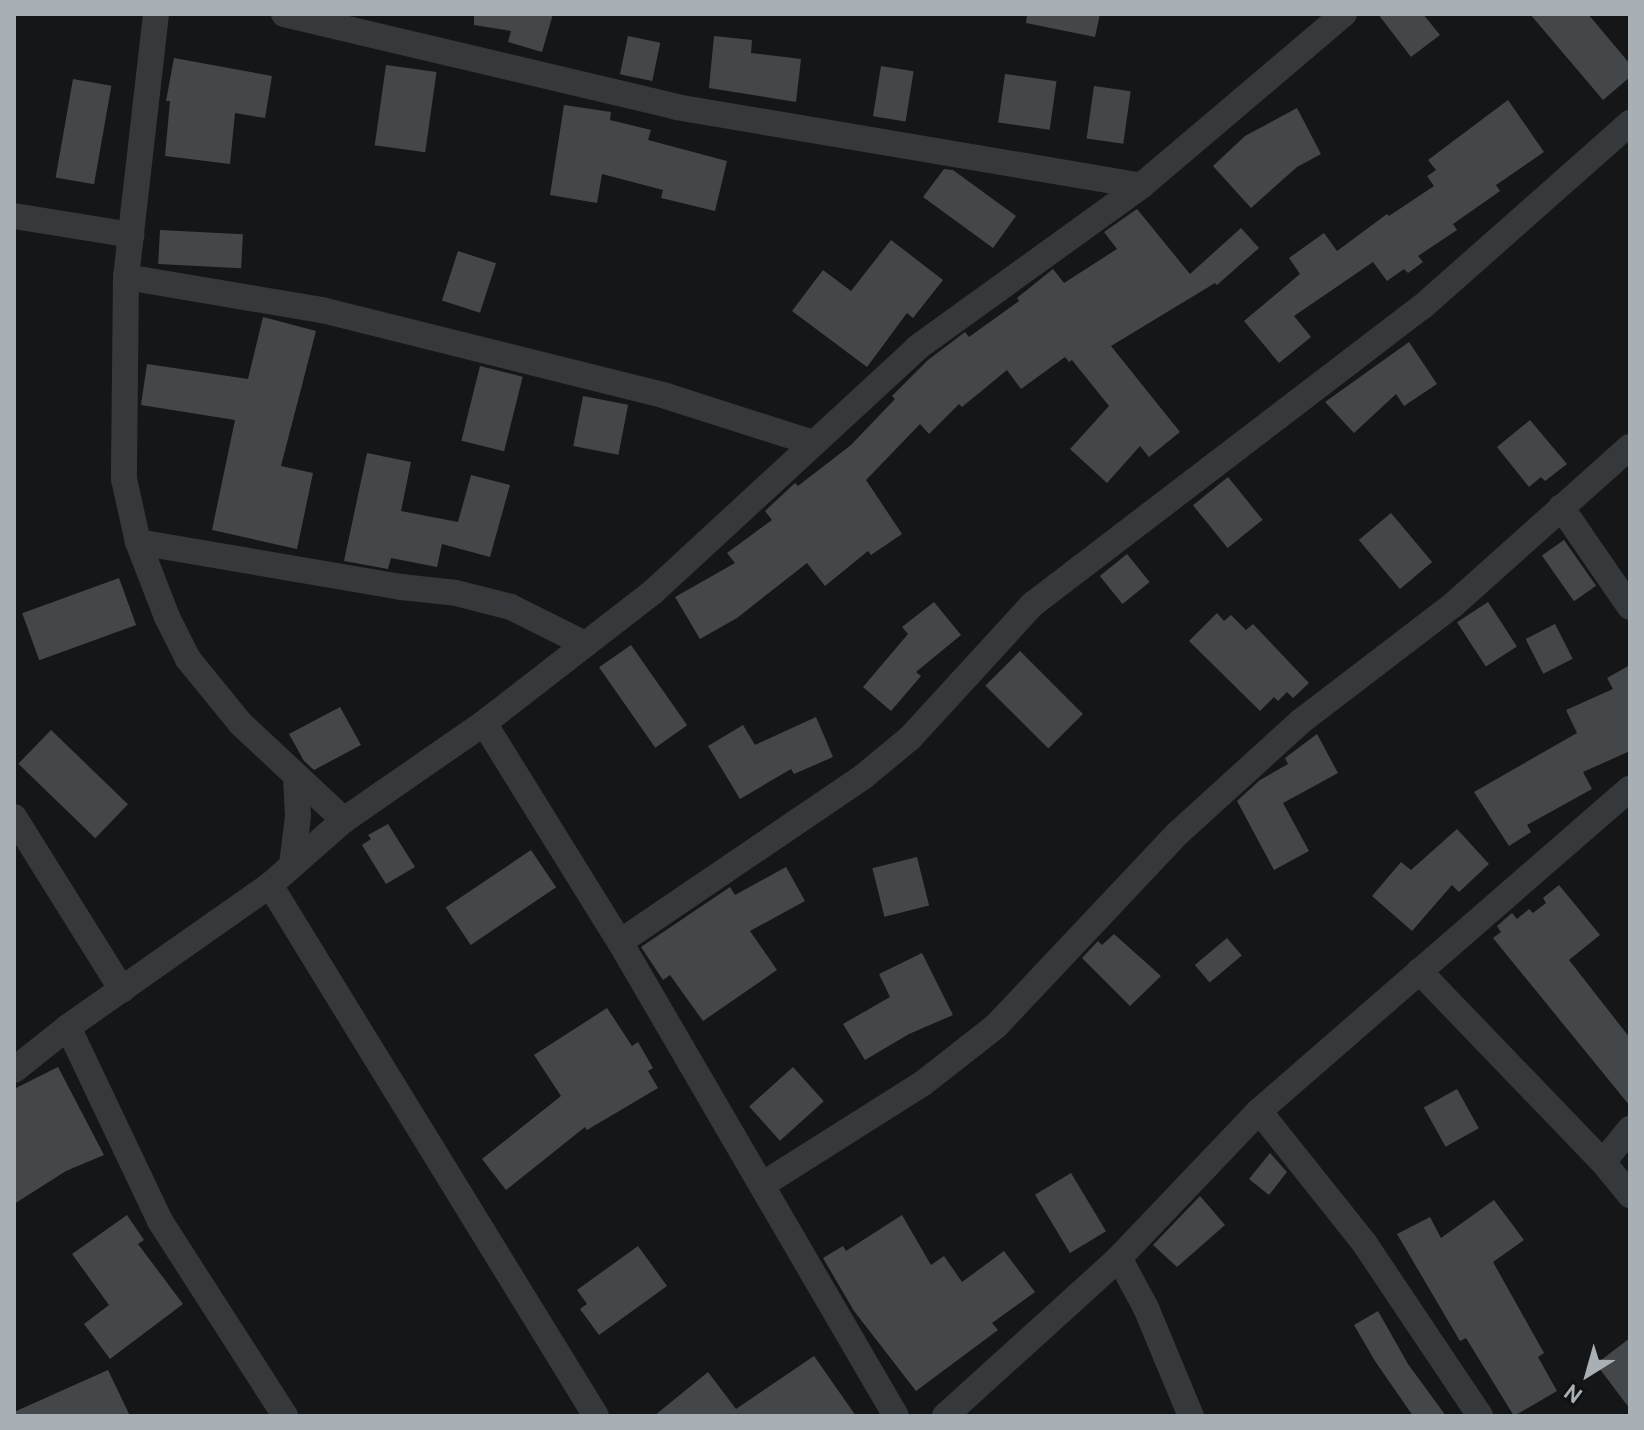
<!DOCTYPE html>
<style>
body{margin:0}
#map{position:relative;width:1644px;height:1430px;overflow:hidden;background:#151617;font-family:Cabin,sans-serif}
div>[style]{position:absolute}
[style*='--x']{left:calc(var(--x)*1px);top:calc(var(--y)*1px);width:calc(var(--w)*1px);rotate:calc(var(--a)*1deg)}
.building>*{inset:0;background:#44474a;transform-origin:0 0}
.minor>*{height:26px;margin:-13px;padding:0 13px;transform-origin:13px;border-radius:13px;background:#36393c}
span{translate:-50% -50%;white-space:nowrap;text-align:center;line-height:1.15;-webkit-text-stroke:6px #101112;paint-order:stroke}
.frame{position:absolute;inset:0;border:16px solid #a8b0b6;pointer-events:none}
.north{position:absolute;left:1548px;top:1334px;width:80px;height:80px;-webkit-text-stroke:6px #101112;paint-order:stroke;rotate:217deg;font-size:22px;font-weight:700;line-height:32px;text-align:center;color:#a8b0b6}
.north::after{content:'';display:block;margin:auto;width:28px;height:36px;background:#a8b0b6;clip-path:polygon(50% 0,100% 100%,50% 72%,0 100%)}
</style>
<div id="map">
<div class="building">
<i style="clip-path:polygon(474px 14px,553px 14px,542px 52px,508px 42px,511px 31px,474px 25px)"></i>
<i style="clip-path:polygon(1027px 14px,1100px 14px,1095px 37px,1026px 23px)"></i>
<i style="clip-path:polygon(1378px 14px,1423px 14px,1440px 35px,1411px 57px)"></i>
<i style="clip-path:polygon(1530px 14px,1588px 14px,1630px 64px,1630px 77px,1603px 100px)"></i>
<i style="left:628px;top:36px;width:33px;height:39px;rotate:12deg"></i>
<i style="clip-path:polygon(714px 36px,752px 40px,751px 53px,801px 59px,796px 102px,709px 88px)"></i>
<i style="clip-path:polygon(174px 58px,272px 76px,265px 118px,235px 113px,230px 164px,165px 156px,170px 101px,166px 101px)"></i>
<i style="left:386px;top:65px;width:51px;height:81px;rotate:8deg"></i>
<i style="left:881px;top:66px;width:33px;height:51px;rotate:9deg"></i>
<i style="left:1005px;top:74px;width:52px;height:49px;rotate:8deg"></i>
<i style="left:73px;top:79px;width:39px;height:100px;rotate:10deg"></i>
<i style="left:1094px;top:86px;width:37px;height:53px;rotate:8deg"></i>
<i style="clip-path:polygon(1508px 100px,1544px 152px,1496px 185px,1500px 191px,1453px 224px,1457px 230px,1418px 256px,1423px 262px,1408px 273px,1404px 269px,1387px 281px,1373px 262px,1294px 316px,1311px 337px,1279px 363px,1244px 321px,1300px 274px,1289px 258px,1324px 233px,1337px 251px,1387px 214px,1389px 216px,1434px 186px,1427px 176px,1436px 170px,1428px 160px)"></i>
<i style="clip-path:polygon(564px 105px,611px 112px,610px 120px,651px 130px,648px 140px,727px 161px,715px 211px,661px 198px,663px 190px,602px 174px,597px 203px,550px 195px)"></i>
<i style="clip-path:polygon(1297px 108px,1321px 154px,1297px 167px,1251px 208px,1213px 166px,1245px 136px)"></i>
<i style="clip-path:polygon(944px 169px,953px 170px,1016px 216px,993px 248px,923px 197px)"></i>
<i style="clip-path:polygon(1137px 209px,1190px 274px,1241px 228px,1259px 248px,1217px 285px,1215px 283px,1111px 346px,1180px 432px,1149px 457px,1140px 446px,1107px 483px,1070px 449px,1109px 406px,1072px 360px,1069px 362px,1065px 357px,1021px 389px,1007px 370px,962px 407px,959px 404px,929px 434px,920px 424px,866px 480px,902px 534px,871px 555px,868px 551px,825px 586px,807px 563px,737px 618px,700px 639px,675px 597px,735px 563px,727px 553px,772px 520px,765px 511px,795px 483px,798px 486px,851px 445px,895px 399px,892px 396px,928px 360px,965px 332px,969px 337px,1019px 301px,1017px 298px,1053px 269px,1064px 283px,1117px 249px,1104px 232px)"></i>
<i style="left:160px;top:230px;width:83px;height:34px;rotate:3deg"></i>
<i style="clip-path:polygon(891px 240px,943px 280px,913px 318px,907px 313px,867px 367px,792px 311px,823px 270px,851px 291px)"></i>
<i style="left:458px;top:251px;width:40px;height:52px;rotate:18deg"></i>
<i style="clip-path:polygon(263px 317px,316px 331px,281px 466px,313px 473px,297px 549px,212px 530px,235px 420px,141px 405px,147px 364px,248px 379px)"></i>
<i style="clip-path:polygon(1409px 342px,1437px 384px,1404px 406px,1396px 394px,1354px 433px,1325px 402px)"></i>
<i style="left:480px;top:366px;width:44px;height:77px;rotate:14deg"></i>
<i style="left:583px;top:396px;width:46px;height:51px;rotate:11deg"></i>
<i style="clip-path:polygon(1530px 420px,1567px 464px,1545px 481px,1541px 477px,1529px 487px,1497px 447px)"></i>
<i style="clip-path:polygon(367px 453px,411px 462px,401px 511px,458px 522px,471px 475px,510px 485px,490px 557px,442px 544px,437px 567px,391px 558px,388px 569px,344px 561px)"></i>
<i style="left:1228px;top:477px;width:55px;height:45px;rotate:51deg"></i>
<i style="left:1391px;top:513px;width:64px;height:42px;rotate:50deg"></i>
<i style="left:1564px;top:540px;width:56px;height:27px;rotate:55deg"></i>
<i style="left:1127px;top:554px;width:36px;height:35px;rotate:51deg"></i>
<i style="left:119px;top:578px;width:50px;height:103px;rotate:70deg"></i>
<i style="clip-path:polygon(934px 602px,961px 635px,916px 672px,921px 676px,891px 711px,863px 687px,908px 634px,902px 627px)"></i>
<i style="left:1488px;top:602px;width:53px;height:37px;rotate:57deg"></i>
<i style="clip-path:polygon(1217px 613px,1224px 621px,1231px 615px,1246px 630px,1253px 624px,1309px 683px,1293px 698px,1287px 692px,1278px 701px,1274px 697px,1260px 711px,1189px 641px)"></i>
<i style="left:1555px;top:624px;width:39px;height:33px;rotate:63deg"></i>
<i style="left:631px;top:645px;width:98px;height:39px;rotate:55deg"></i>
<i style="left:1020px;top:651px;width:89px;height:49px;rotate:45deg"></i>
<i style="clip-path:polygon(1630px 665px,1630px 751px,1583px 772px,1592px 789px,1527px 825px,1531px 832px,1509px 846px,1474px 792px,1577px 733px,1566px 710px,1613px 689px,1607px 678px)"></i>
<i style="clip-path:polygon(340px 707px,361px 745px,314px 770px,304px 761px,289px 734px)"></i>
<i style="clip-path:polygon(816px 717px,833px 757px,794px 774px,791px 769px,740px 799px,708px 746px,743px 725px,755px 745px)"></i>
<i style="left:51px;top:730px;width:107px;height:47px;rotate:44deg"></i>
<i style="clip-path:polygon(1317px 734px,1338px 773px,1283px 803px,1309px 851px,1274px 870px,1237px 801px,1260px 780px,1288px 764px,1285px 758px)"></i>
<i style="clip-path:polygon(388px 824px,415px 867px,386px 884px,362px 845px,371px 839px,368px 835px)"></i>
<i style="clip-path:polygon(1457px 829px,1489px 864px,1459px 892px,1452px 885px,1412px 931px,1372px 896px,1401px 862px,1411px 870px)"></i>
<i style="left:531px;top:850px;width:45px;height:103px;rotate:56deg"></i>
<i style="left:917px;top:857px;width:50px;height:46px;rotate:76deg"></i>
<i style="clip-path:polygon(786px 867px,805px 901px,750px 931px,777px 970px,703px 1021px,670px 975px,663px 980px,641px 947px,730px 887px,735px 895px)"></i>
<i style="clip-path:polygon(1559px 885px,1600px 935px,1569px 960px,1630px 1038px,1630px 1106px,1493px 938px,1501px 932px,1497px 926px,1512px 913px,1517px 919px,1529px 909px,1533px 913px,1546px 903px,1543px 898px)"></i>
<i style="clip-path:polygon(1114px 934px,1161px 976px,1130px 1006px,1082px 958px,1098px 941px,1102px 945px)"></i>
<i style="left:1227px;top:938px;width:23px;height:42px;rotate:50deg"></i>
<i style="clip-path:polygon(922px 953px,953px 1015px,909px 1034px,865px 1060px,843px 1024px,890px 997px,879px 974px)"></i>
<i style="clip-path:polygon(607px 1008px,632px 1046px,638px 1042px,653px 1068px,648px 1071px,658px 1088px,587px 1130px,585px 1127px,506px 1190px,482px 1159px,561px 1096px,534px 1055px)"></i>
<i style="clip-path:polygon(58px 1067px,104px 1155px,66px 1171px,14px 1204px,14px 1089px)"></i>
<i style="left:793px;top:1067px;width:46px;height:59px;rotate:48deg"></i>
<i style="left:1457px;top:1089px;width:45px;height:38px;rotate:61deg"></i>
<i style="clip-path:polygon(1270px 1153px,1287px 1172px,1269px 1195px,1249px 1179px)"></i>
<i style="left:1071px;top:1173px;width:68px;height:42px;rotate:59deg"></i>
<i style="clip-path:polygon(1200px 1196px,1225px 1225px,1177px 1267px,1153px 1245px)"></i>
<i style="clip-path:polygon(1494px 1200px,1524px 1240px,1493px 1262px,1544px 1353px,1538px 1357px,1557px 1391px,1514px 1416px,1466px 1338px,1460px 1341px,1397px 1234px,1430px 1217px,1441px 1238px)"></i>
<i style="clip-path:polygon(127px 1215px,144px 1240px,138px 1244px,183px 1304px,110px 1359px,84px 1324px,109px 1305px,72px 1254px)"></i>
<i style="clip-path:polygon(902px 1215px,931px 1265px,944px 1256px,962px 1282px,1004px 1251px,1035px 1292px,992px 1323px,998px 1330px,916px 1391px,854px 1311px,823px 1258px,843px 1246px,846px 1251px)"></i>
<i style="clip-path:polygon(638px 1246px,667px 1286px,599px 1335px,580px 1309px,587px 1304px,577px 1290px)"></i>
<i style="clip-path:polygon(1378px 1311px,1408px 1364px,1446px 1416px,1413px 1416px,1375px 1361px,1354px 1325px)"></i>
<i style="clip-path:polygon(1630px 1338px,1630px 1409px,1596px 1364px)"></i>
<i style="clip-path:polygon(814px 1356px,856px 1416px,654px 1416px,708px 1372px,736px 1409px)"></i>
<i style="clip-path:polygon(108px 1370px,130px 1416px,14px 1416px,14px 1412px)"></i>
</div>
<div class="minor">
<i style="--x:156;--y:14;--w:265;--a:96.5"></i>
<i style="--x:126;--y:277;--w:202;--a:90.6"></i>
<i style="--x:124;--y:479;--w:65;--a:77.5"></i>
<i style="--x:138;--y:542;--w:80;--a:68.9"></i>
<i style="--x:167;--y:617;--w:47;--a:63.4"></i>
<i style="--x:188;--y:659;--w:84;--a:50.8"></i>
<i style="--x:241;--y:724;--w:141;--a:43"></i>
<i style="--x:284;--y:14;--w:403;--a:13.3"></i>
<i style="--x:676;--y:107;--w:472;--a:9.6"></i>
<i style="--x:14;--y:216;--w:119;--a:9.2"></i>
<i style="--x:126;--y:277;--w:199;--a:9.6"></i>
<i style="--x:322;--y:310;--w:355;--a:14"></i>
<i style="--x:666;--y:396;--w:154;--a:17.7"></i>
<i style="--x:1561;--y:507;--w:121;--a:55.4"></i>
<i style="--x:138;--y:542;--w:267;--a:9.7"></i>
<i style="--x:401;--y:587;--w:55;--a:6.2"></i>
<i style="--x:456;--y:593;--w:57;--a:14.3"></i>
<i style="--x:511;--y:607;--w:83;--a:26.6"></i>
<i style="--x:484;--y:723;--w:258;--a:58.2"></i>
<i style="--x:620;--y:942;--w:548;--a:59.79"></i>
<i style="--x:14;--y:817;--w:204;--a:58"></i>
<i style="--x:292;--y:865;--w:49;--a:-83"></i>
<i style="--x:298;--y:816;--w:40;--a:-92.9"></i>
<i style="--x:270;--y:885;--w:623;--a:58.45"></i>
<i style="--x:620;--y:942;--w:295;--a:-34.2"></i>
<i style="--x:864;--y:776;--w:60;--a:-39.6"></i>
<i style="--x:910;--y:738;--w:182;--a:-47.5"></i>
<i style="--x:1033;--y:604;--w:489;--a:-37.4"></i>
<i style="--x:1422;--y:307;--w:278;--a:-41.5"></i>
<i style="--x:1419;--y:971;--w:265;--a:46.1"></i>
<i style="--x:1603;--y:1162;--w:43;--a:50.7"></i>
<i style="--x:68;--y:1027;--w:215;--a:64.6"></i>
<i style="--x:160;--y:1221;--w:232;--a:57.3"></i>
<i style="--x:14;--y:1070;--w:69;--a:-38.5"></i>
<i style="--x:68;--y:1027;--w:247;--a:-35.1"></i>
<i style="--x:270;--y:885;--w:98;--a:-41.3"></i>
<i style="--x:344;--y:820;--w:170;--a:-34.7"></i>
<i style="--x:484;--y:723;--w:215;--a:-37.8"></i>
<i style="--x:654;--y:591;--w:359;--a:-42.7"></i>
<i style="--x:918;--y:347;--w:275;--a:-35.8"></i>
<i style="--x:1141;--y:186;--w:266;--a:-40.3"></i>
<i style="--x:1259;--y:1111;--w:170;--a:51.4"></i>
<i style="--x:1365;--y:1244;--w:207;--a:56.2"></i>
<i style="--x:1603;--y:1162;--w:43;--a:-50.7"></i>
<i style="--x:762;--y:1185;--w:189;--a:-32.3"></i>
<i style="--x:922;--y:1084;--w:94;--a:-38.1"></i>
<i style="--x:996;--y:1026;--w:264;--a:-46.7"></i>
<i style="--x:1177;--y:834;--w:166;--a:-42.3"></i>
<i style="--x:1300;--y:722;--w:193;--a:-37.4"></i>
<i style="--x:1453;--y:605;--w:237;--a:-41.8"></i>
<i style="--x:1119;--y:1258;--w:57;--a:61.6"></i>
<i style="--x:1146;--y:1308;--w:117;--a:67.4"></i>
<i style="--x:945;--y:1416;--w:235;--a:-42.2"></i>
<i style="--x:1119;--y:1258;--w:203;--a:-46.4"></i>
<i style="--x:1259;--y:1111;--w:491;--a:-41"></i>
</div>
<div class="frame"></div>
<div class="north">N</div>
</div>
